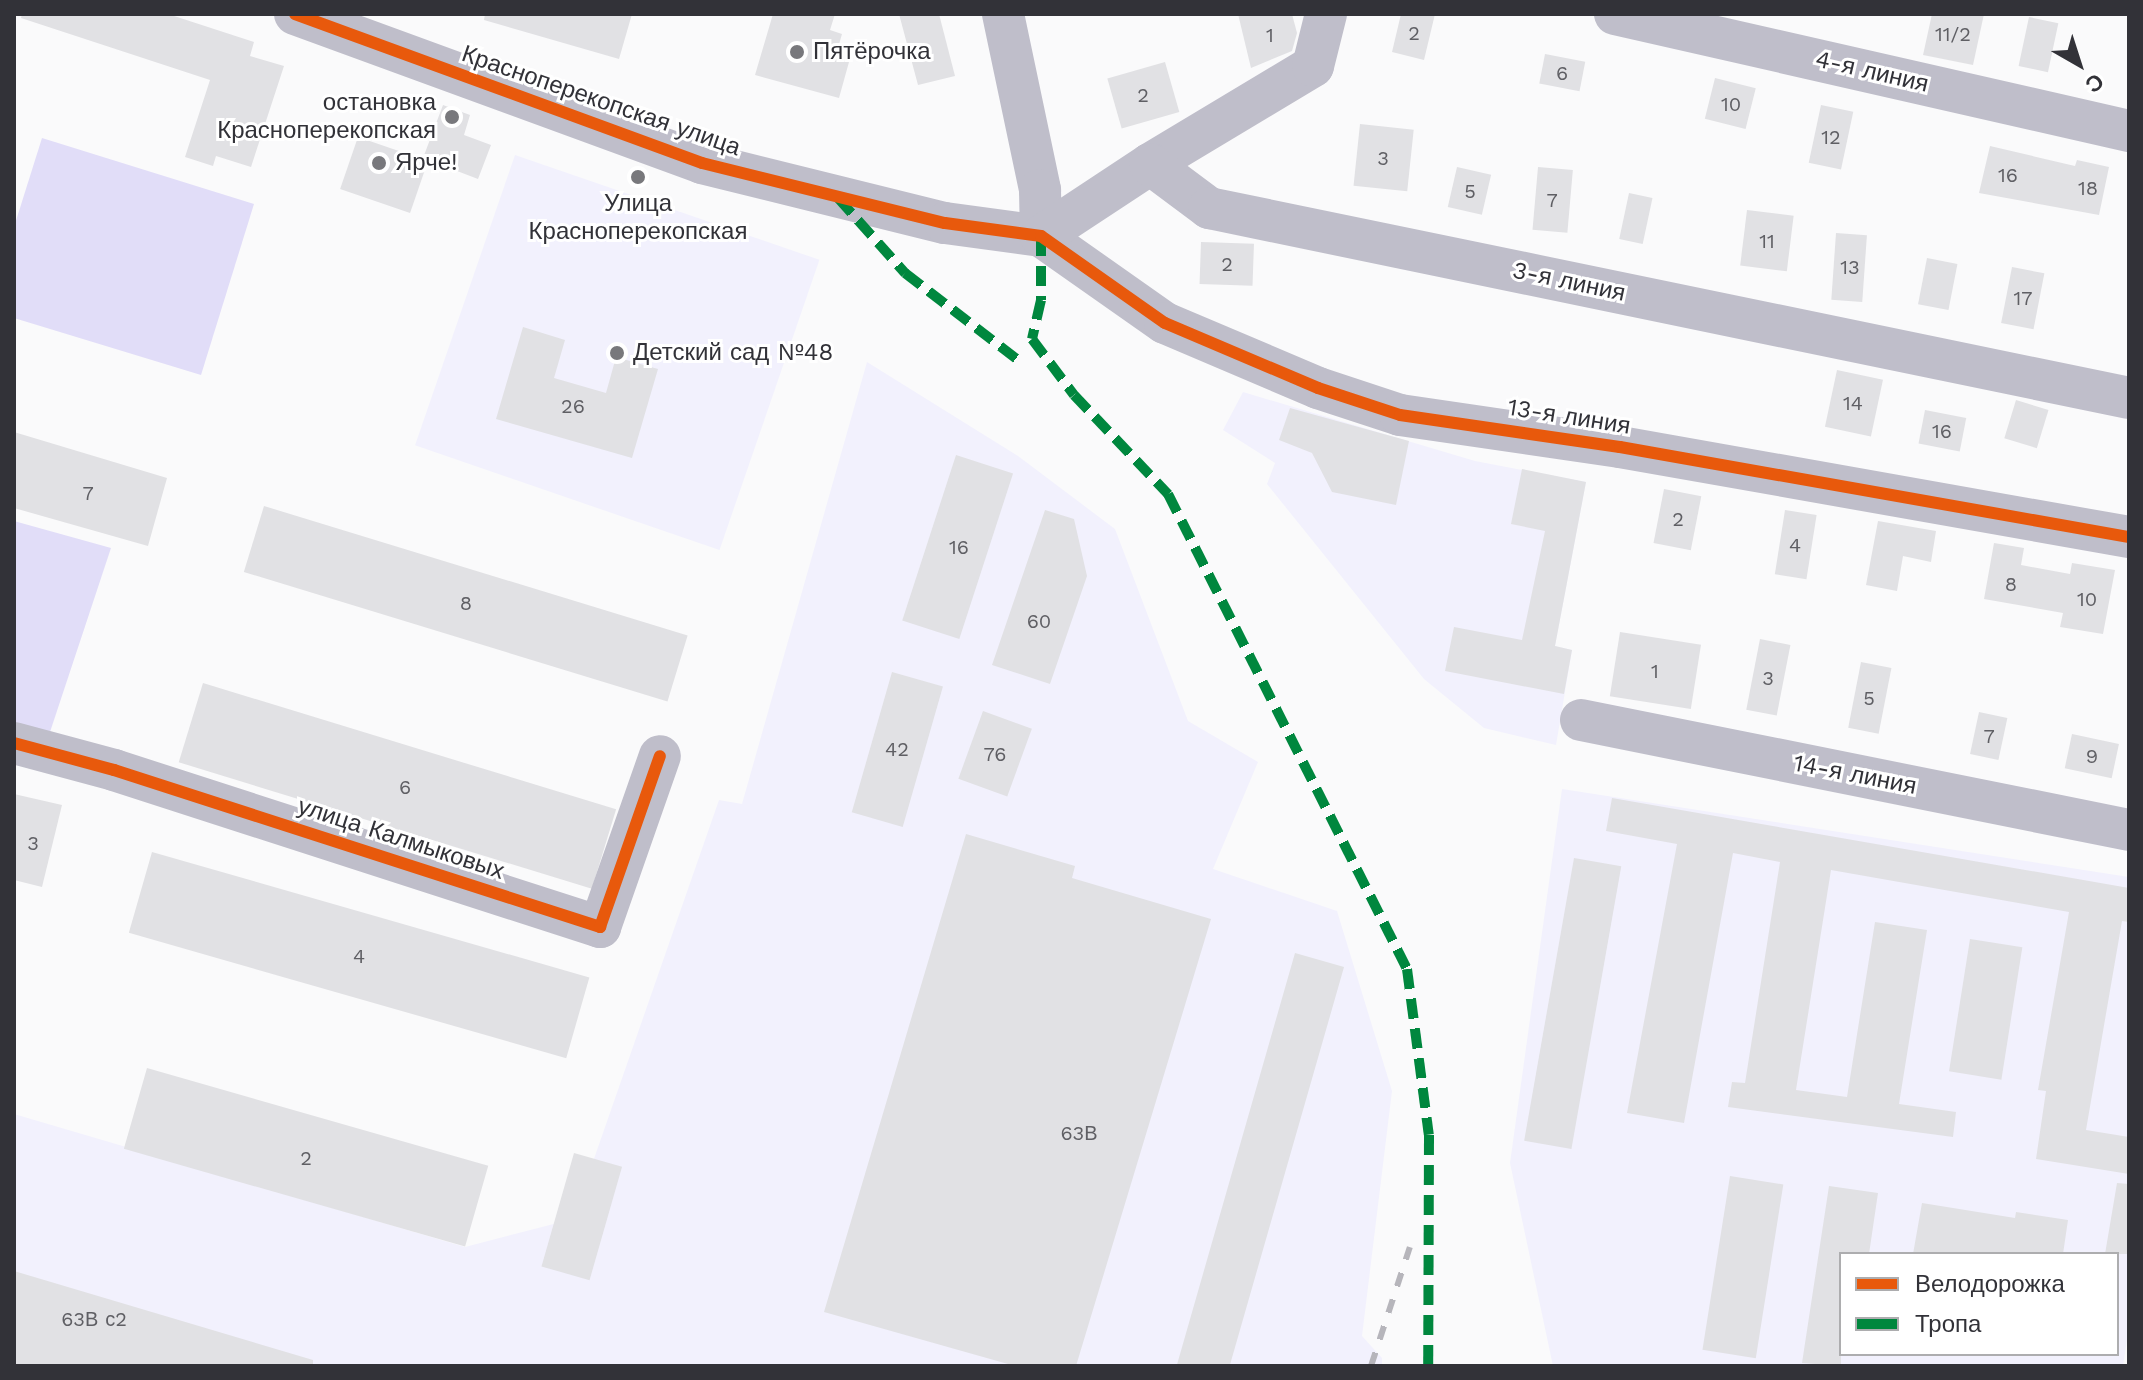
<!DOCTYPE html>
<meta charset="utf-8">
<style>
body{margin:0}
#map{position:relative;width:2143px;height:1380px;overflow:hidden;background:#fafafb;font-family:"Work Sans",sans-serif}
div>[style]{position:absolute}
[style*='--x']{left:calc(var(--x)*1px);top:calc(var(--y)*1px);width:calc(var(--w)*1px);rotate:calc(var(--a)*1deg)}
.built>*{inset:0;background:#f2f1fd;transform-origin:0 0}
.green>*{inset:0;background:#e1ddf8}
.building>*{inset:0;background:#e1e1e4;transform-origin:0 0}
.minor>*{height:42px;margin:-21px;padding:0 21px;transform-origin:21px;border-radius:21px;background:#bfbeca}
.rail>*{height:6px;margin-top:-3px;transform-origin:0;background:repeating-linear-gradient(90deg,#b6b5bb 0 14px,transparent 0 28px)}
.quiet>*{height:10px;margin-top:-5px;transform-origin:0;background:repeating-linear-gradient(90deg,#00873e 0 20px,transparent 0 30px)}
.cycleway>*{height:12px;margin:-6px;padding:0 6px;transform-origin:6px;border-radius:6px;background:#e8590c}
.dots>*{width:22px;height:22px;translate:-50% -50%;box-sizing:border-box;border:4px solid #fff;border-radius:50%}
span{translate:-50% -50%;white-space:nowrap;text-align:center;line-height:1.15;-webkit-text-stroke:6px #fff;paint-order:stroke}
.number-label{font-size:20px;color:#5f5f64}
.number-label span{-webkit-text-stroke-width:0}
.poi-label{font-size:24px;color:#323238}
.left{translate:0 -50%;text-align:left}
.right{translate:-100% -50%;text-align:right}
.street-label{font-size:24px;color:#323238}
.frame{position:absolute;inset:0;border:16px solid #323238;pointer-events:none}
.legend{position:absolute;left:1839px;top:1252px;width:280px;height:104px;box-sizing:border-box;background:#fff;border:2px solid #adadaf;margin:0;padding:10px 14px;list-style:none;font-size:24px;color:#323238}
.legend li{display:flex;align-items:center;gap:16px;height:40px}
.legend b{width:40px;border:2px solid #adadaf}
.north{position:absolute;left:2039px;top:24px;width:80px;height:80px;-webkit-text-stroke:6px #fff;paint-order:stroke;rotate:141deg;font-size:22px;font-weight:700;line-height:32px;text-align:center;color:#323238}
.north::after{content:'';display:block;margin:auto;width:28px;height:36px;background:#323238;clip-path:polygon(50% 0,100% 100%,50% 72%,0 100%)}
</style>
<div id="map">
<div class="built">
<i style="left:515px;top:155px;width:322px;height:307px;rotate:19deg"></i>
<i style="clip-path:polygon(867px 362px,1018px 456px,1115px 529px,1188px 721px,1258px 762px,1213px 869px,1337px 911px,1392px 1091px,1362px 1336px,1382px 1358px,1382px 1366px,14px 1366px,14px 1114px,465px 1247px,573px 1219px,719px 800px,742px 804px)"></i>
<i style="clip-path:polygon(1243px 392px,1475px 461px,1586px 482px,1555px 646px,1572px 650px,1556px 745px,1484px 728px,1424px 679px,1267px 484px,1275px 463px,1223px 430px)"></i>
<i style="clip-path:polygon(evenodd,1562px 789px,2129px 877px,2129px 1327px,2123px 1366px,1553px 1366px,1510px 1163px,1562px 789px,1841px 1254px,2117px 1254px,2117px 1354px,1841px 1354px,1841px 1254px)"></i>
</div>
<div class="green">
<i style="clip-path:polygon(42px 138px,254px 204px,201px 375px,14px 318px,14px 227px)"></i>
<i style="clip-path:polygon(14px 521px,111px 548px,46px 744px,14px 735px)"></i>
</div>
<div class="building">
<i style="clip-path:polygon(22px 14px,168px 14px,254px 42px,250px 56px,284px 66px,251px 167px,216px 156px,213px 166px,185px 157px,210px 80px,21px 18px)"></i>
<i style="clip-path:polygon(485px 14px,632px 14px,619px 59px,484px 20px)"></i>
<i style="clip-path:polygon(773px 14px,835px 14px,830px 30px,842px 34px,835px 58px,849px 62px,839px 98px,755px 75px)"></i>
<i style="clip-path:polygon(899px 14px,939px 14px,955px 76px,918px 85px)"></i>
<i style="clip-path:polygon(1238px 14px,1292px 14px,1297px 33px,1292px 51px,1251px 68px)"></i>
<i style="clip-path:polygon(1401px 14px,1435px 14px,1424px 60px,1392px 52px)"></i>
<i style="clip-path:polygon(1932px 14px,1984px 14px,1973px 65px,1923px 55px)"></i>
<i style="left:2029px;top:17px;width:30px;height:50px;rotate:12deg"></i>
<i style="left:1545px;top:54px;width:41px;height:30px;rotate:11deg"></i>
<i style="left:1165px;top:62px;width:52px;height:60px;rotate:74deg"></i>
<i style="left:1715px;top:78px;width:42px;height:42px;rotate:14deg"></i>
<i style="clip-path:polygon(443px 105px,470px 115px,464px 135px,491px 145px,478px 179px,423px 158px)"></i>
<i style="left:1821px;top:105px;width:33px;height:59px;rotate:12deg"></i>
<i style="left:1360px;top:124px;width:54px;height:62px;rotate:6deg"></i>
<i style="left:358px;top:137px;width:74px;height:55px;rotate:19deg"></i>
<i style="clip-path:polygon(1990px 146px,2075px 166px,2077px 160px,2109px 167px,2099px 215px,1979px 193px)"></i>
<i style="left:1457px;top:167px;width:35px;height:41px;rotate:13deg"></i>
<i style="left:1538px;top:167px;width:35px;height:63px;rotate:5deg"></i>
<i style="left:1629px;top:193px;width:24px;height:47px;rotate:12deg"></i>
<i style="left:1747px;top:210px;width:47px;height:56px;rotate:7deg"></i>
<i style="left:1836px;top:233px;width:31px;height:67px;rotate:4deg"></i>
<i style="left:1201px;top:242px;width:53px;height:42px;rotate:2deg"></i>
<i style="left:1927px;top:258px;width:31px;height:47px;rotate:11deg"></i>
<i style="left:2012px;top:267px;width:33px;height:57px;rotate:11deg"></i>
<i style="clip-path:polygon(523px 327px,565px 340px,554px 378px,606px 393px,616px 357px,658px 369px,632px 458px,496px 419px)"></i>
<i style="left:1837px;top:370px;width:47px;height:58px;rotate:12deg"></i>
<i style="left:2016px;top:400px;width:34px;height:40px;rotate:17deg"></i>
<i style="clip-path:polygon(1290px 408px,1409px 441px,1396px 505px,1332px 492px,1312px 453px,1279px 440px)"></i>
<i style="left:1925px;top:410px;width:42px;height:34px;rotate:11deg"></i>
<i style="clip-path:polygon(14px 432px,167px 478px,148px 546px,14px 508px)"></i>
<i style="left:956px;top:455px;width:60px;height:174px;rotate:18deg"></i>
<i style="clip-path:polygon(1522px 469px,1586px 482px,1555px 646px,1572px 650px,1564px 694px,1445px 671px,1454px 627px,1522px 640px,1545px 531px,1511px 524px)"></i>
<i style="left:1664px;top:489px;width:38px;height:55px;rotate:11deg"></i>
<i style="left:264px;top:506px;width:443px;height:69px;rotate:17deg"></i>
<i style="clip-path:polygon(1045px 510px,1074px 519px,1087px 576px,1050px 684px,992px 665px)"></i>
<i style="left:1785px;top:510px;width:32px;height:65px;rotate:9deg"></i>
<i style="clip-path:polygon(1878px 521px,1936px 531px,1931px 562px,1903px 556px,1897px 591px,1866px 585px)"></i>
<i style="clip-path:polygon(1994px 543px,2024px 548px,2021px 565px,2070px 574px,2072px 563px,2115px 570px,2103px 634px,2060px 627px,2063px 613px,1984px 599px)"></i>
<i style="left:1620px;top:632px;width:82px;height:65px;rotate:9deg"></i>
<i style="left:1760px;top:639px;width:31px;height:72px;rotate:11deg"></i>
<i style="left:1861px;top:662px;width:31px;height:67px;rotate:11deg"></i>
<i style="left:892px;top:672px;width:53px;height:146px;rotate:16deg"></i>
<i style="left:203px;top:683px;width:432px;height:83px;rotate:17deg"></i>
<i style="left:983px;top:711px;width:52px;height:72px;rotate:20deg"></i>
<i style="left:1979px;top:712px;width:29px;height:43px;rotate:12deg"></i>
<i style="left:2072px;top:734px;width:48px;height:35px;rotate:12deg"></i>
<i style="clip-path:polygon(14px 794px,62px 805px,42px 887px,14px 880px)"></i>
<i style="clip-path:polygon(1612px 798px,2129px 888px,2129px 922px,2122px 921px,2086px 1130px,2129px 1137px,2129px 1174px,2036px 1159px,2046px 1091px,2038px 1090px,2069px 912px,1831px 870px,1796px 1090px,1847px 1097px,1875px 922px,1927px 930px,1899px 1104px,1956px 1112px,1953px 1137px,1728px 1107px,1732px 1082px,1745px 1083px,1780px 862px,1733px 853px,1684px 1123px,1627px 1113px,1677px 844px,1606px 831px)"></i>
<i style="clip-path:polygon(966px 834px,1075px 866px,1072px 878px,1211px 919px,1076px 1366px,1015px 1366px,824px 1312px)"></i>
<i style="left:152px;top:852px;width:455px;height:84px;rotate:16deg"></i>
<i style="left:1574px;top:858px;width:48px;height:287px;rotate:10deg"></i>
<i style="left:1970px;top:939px;width:53px;height:134px;rotate:9deg"></i>
<i style="left:1295px;top:953px;width:51px;height:429px;rotate:16deg"></i>
<i style="left:147px;top:1068px;width:355px;height:84px;rotate:16deg"></i>
<i style="left:574px;top:1153px;width:50px;height:118px;rotate:16deg"></i>
<i style="left:1730px;top:1176px;width:54px;height:176px;rotate:9deg"></i>
<i style="clip-path:polygon(2117px 1183px,2129px 1184px,2129px 1254px,2105px 1254px)"></i>
<i style="clip-path:polygon(1829px 1186px,1878px 1193px,1869px 1254px,1841px 1254px,1841px 1366px,1802px 1363px)"></i>
<i style="clip-path:polygon(1922px 1203px,2015px 1218px,2016px 1212px,2068px 1220px,2063px 1254px,1913px 1254px)"></i>
<i style="clip-path:polygon(14px 1271px,313px 1360px,313px 1366px,14px 1366px)"></i>
</div>
<div class="minor">
<i style="--x:295;--y:14;--w:433;--a:20.1"></i>
<i style="--x:702;--y:163;--w:250;--a:13.9"></i>
<i style="--x:945;--y:223;--w:97;--a:7.7"></i>
<i style="--x:1041;--y:236;--w:151;--a:35.1"></i>
<i style="--x:1165;--y:323;--w:166;--a:23"></i>
<i style="--x:1318;--y:388;--w:86;--a:18.2"></i>
<i style="--x:1400;--y:415;--w:222;--a:8.3"></i>
<i style="--x:1620;--y:447;--w:517;--a:10.03"></i>
<i style="--x:1003;--y:14;--w:180;--a:78.1"></i>
<i style="--x:1040;--y:190;--w:46;--a:88.8"></i>
<i style="--x:1615;--y:14;--w:527;--a:12.82"></i>
<i style="--x:1150;--y:164;--w:190;--a:-31"></i>
<i style="--x:1313;--y:66;--w:54;--a:-76"></i>
<i style="--x:1041;--y:236;--w:131;--a:-33.4"></i>
<i style="--x:1150;--y:164;--w:74;--a:36.7"></i>
<i style="--x:1209;--y:208;--w:939;--a:11.67"></i>
<i style="--x:1581;--y:720;--w:559;--a:11.35"></i>
<i style="--x:14;--y:743;--w:104;--a:15.1"></i>
<i style="--x:114;--y:770;--w:511;--a:17.9"></i>
<i style="--x:600;--y:927;--w:181;--a:-70.7"></i>
</div>
<div class="rail">
<i style="--x:1371;--y:1366;--w:125;--a:-71.9"></i>
</div>
<div class="quiet">
<i style="--x:838;--y:198;--w:101;--a:48.2"></i>
<i style="--x:905;--y:273;--w:148;--a:37.6"></i>
<i style="--x:1041;--y:236;--w:64;--a:90"></i>
<i style="--x:1041;--y:300;--w:40;--a:103"></i>
<i style="--x:1032;--y:339;--w:70;--a:53.1"></i>
<i style="--x:1074;--y:395;--w:137;--a:46.5"></i>
<i style="--x:1168;--y:494;--w:532;--a:63.29"></i>
<i style="--x:1407;--y:969;--w:167;--a:82.5"></i>
<i style="--x:1429;--y:1135;--w:231;--a:90.2"></i>
</div>
<div class="cycleway">
<i style="--x:295;--y:14;--w:433;--a:20.1"></i>
<i style="--x:702;--y:163;--w:250;--a:13.9"></i>
<i style="--x:945;--y:223;--w:97;--a:7.7"></i>
<i style="--x:1041;--y:236;--w:151;--a:35.1"></i>
<i style="--x:1165;--y:323;--w:166;--a:23"></i>
<i style="--x:1318;--y:388;--w:86;--a:18.2"></i>
<i style="--x:1400;--y:415;--w:222;--a:8.3"></i>
<i style="--x:1620;--y:447;--w:517;--a:10.03"></i>
<i style="--x:14;--y:743;--w:104;--a:15.1"></i>
<i style="--x:114;--y:770;--w:511;--a:17.9"></i>
<i style="--x:600;--y:927;--w:181;--a:-70.7"></i>
</div>
<div class="dots">
<i style="left:797px;top:52px;background:#78787c"></i>
<i style="left:452px;top:117px;background:#78787c"></i>
<i style="left:379px;top:163px;background:#78787c"></i>
<i style="left:638px;top:177px;background:#78787c"></i>
<i style="left:617px;top:353px;background:#78787c"></i>
</div>
<div class="number-label">
<span style="left:1414px;top:33px">2</span>
<span style="left:1953px;top:34px">11/2</span>
<span style="left:1270px;top:35px">1</span>
<span style="left:1562px;top:73px">6</span>
<span style="left:1143px;top:95px">2</span>
<span style="left:1731px;top:104px">10</span>
<span style="left:1831px;top:137px">12</span>
<span style="left:1383px;top:158px">3</span>
<span style="left:2008px;top:175px">16</span>
<span style="left:2088px;top:188px">18</span>
<span style="left:1470px;top:191px">5</span>
<span style="left:1552px;top:200px">7</span>
<span style="left:1767px;top:241px">11</span>
<span style="left:1227px;top:264px">2</span>
<span style="left:1850px;top:267px">13</span>
<span style="left:2023px;top:298px">17</span>
<span style="left:1853px;top:403px">14</span>
<span style="left:573px;top:406px">26</span>
<span style="left:1942px;top:431px">16</span>
<span style="left:88px;top:493px">7</span>
<span style="left:1678px;top:519px">2</span>
<span style="left:1795px;top:545px">4</span>
<span style="left:959px;top:547px">16</span>
<span style="left:2011px;top:584px">8</span>
<span style="left:2087px;top:599px">10</span>
<span style="left:466px;top:603px">8</span>
<span style="left:1039px;top:621px">60</span>
<span style="left:1655px;top:671px">1</span>
<span style="left:1768px;top:678px">3</span>
<span style="left:1869px;top:698px">5</span>
<span style="left:1989px;top:736px">7</span>
<span style="left:897px;top:749px">42</span>
<span style="left:995px;top:754px">76</span>
<span style="left:2092px;top:756px">9</span>
<span style="left:405px;top:787px">6</span>
<span style="left:33px;top:843px">3</span>
<span style="left:359px;top:956px">4</span>
<span style="left:1079px;top:1133px">63В</span>
<span style="left:306px;top:1158px">2</span>
<span style="left:94px;top:1319px">63В с2</span>
</div>
<div class="poi-label">
<span class="left" style="left:813px;top:52px">Пятёрочка</span>
<span class="right" style="left:436px;top:117px">остановка<br>Красноперекопская</span>
<span class="left" style="left:395px;top:163px">Ярче!</span>
<span style="left:638px;top:218px">Улица<br>Красноперекопская</span>
<span class="left" style="left:633px;top:353px">Детский сад №48</span>
</div>
<div class="street-label">
<span style="left:1872px;top:72px;rotate:13deg">4-я линия</span>
<span style="left:601px;top:101px;rotate:19deg">Красноперекопская улица</span>
<span style="left:1569px;top:282px;rotate:12deg">3-я линия</span>
<span style="left:1569px;top:417px;rotate:9deg">13-я линия</span>
<span style="left:1855px;top:775px;rotate:11deg">14-я линия</span>
<span style="left:401px;top:839px;rotate:18deg">улица Калмыковых</span>
</div>
<div class="frame"></div>
<ul class="legend">
<li><b style="height:10px;background:#e8590c"></b>Велодорожка</li>
<li><b style="height:10px;background:#00873e"></b>Тропа</li>
</ul>
<div class="north">С</div>
</div>
